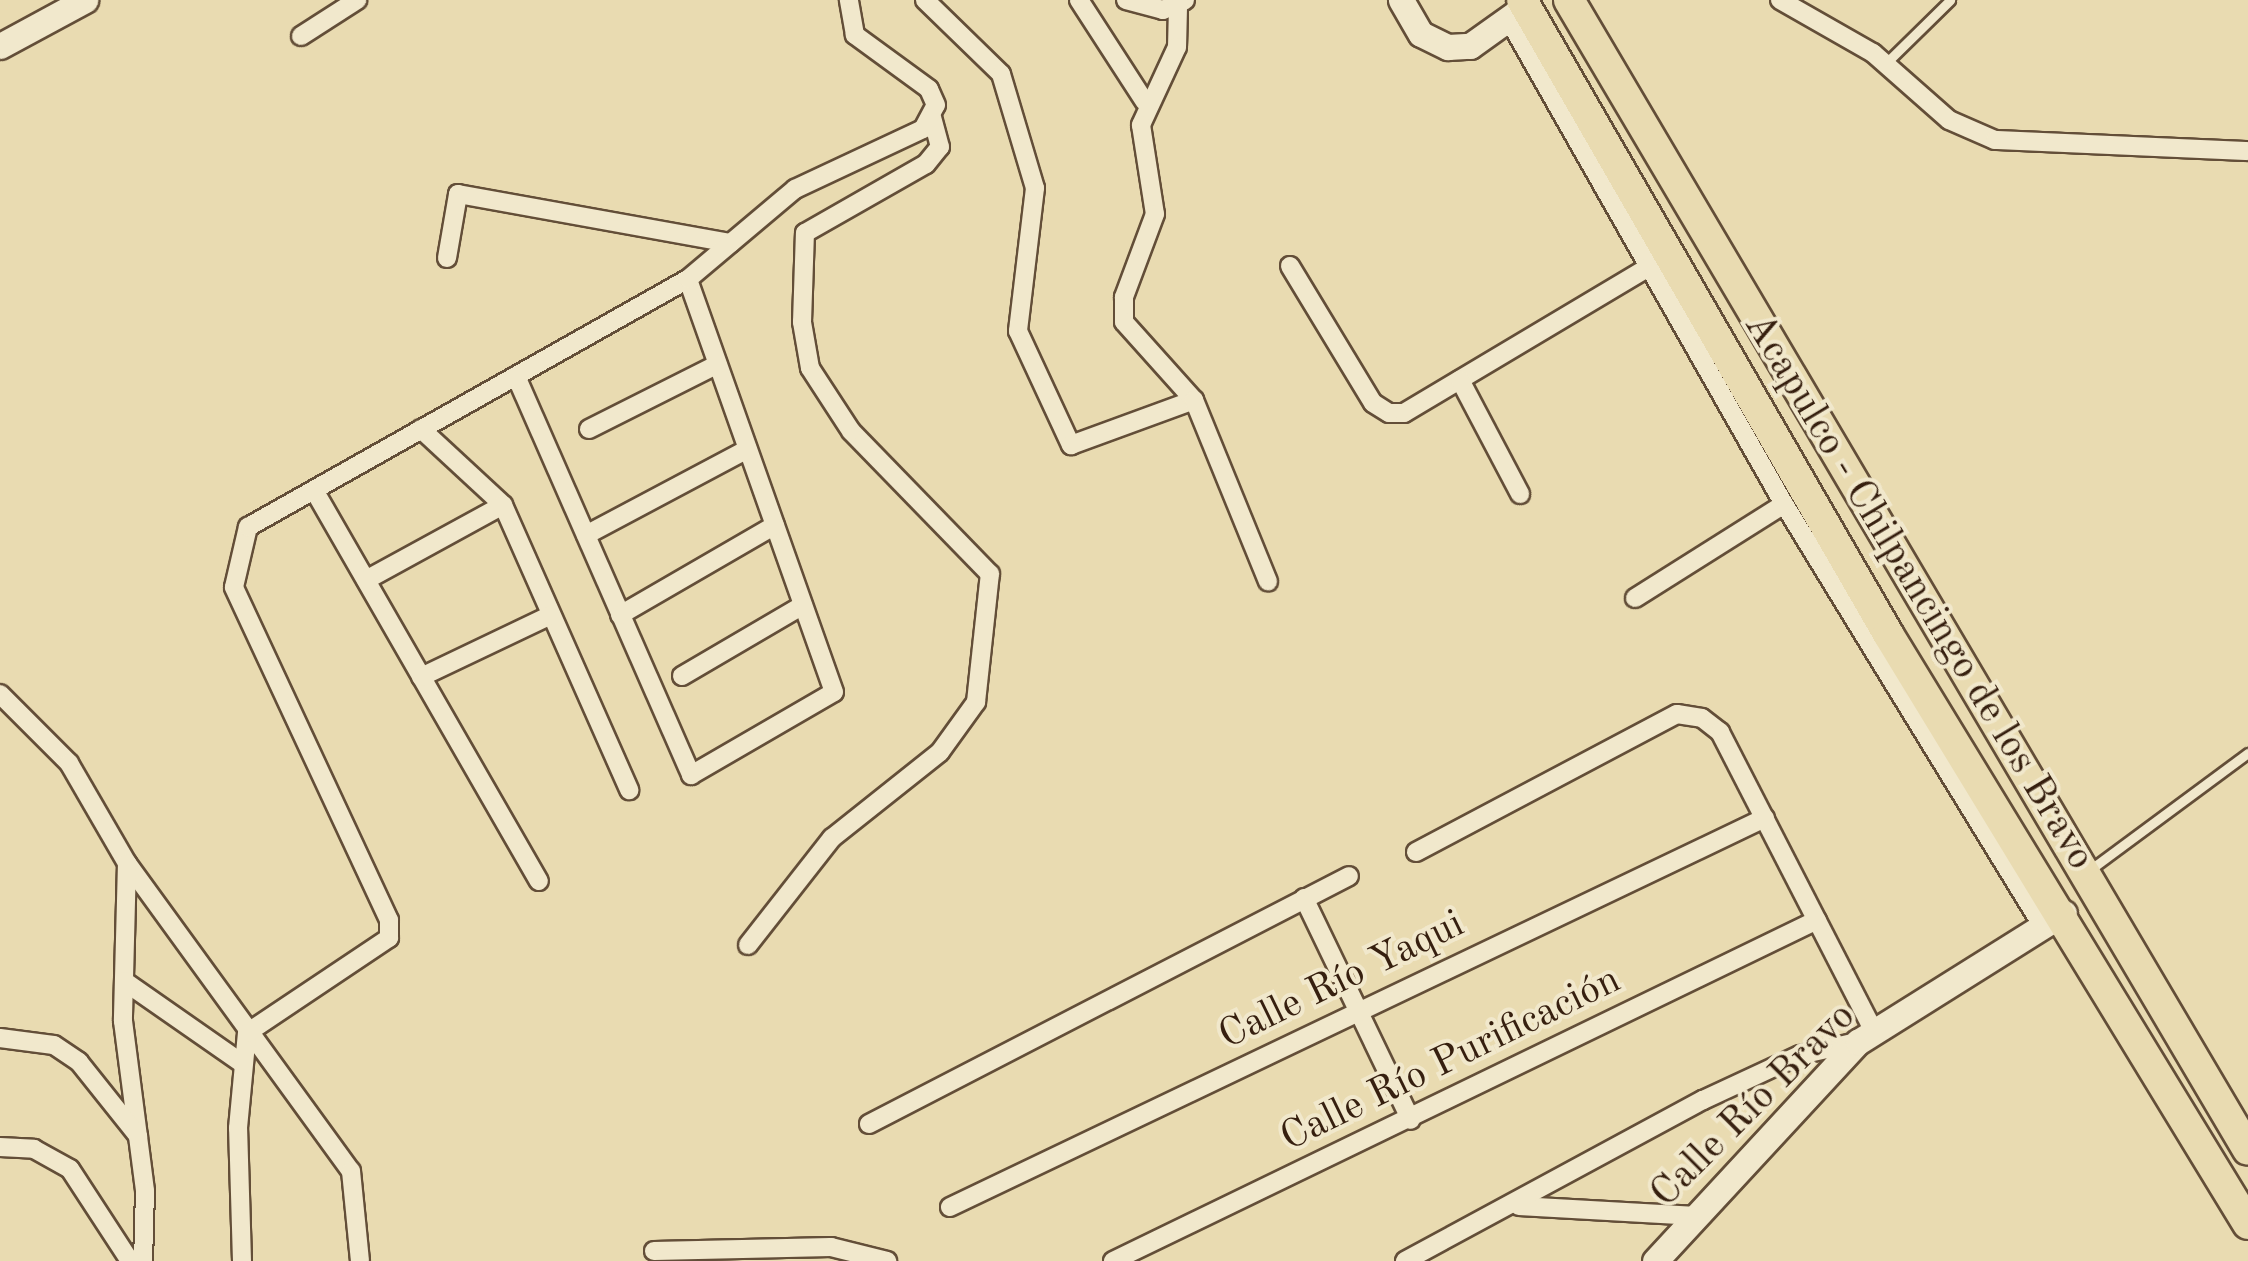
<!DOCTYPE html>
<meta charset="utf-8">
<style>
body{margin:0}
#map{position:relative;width:2248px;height:1261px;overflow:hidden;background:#e9dbb1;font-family:"Old Standard TT",serif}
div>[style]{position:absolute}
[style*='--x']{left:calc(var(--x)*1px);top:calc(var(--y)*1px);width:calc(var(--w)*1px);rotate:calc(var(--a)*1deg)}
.roads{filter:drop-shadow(2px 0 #634e38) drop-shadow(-2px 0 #634e38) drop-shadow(0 2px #634e38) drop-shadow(0 -2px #634e38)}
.lane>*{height:9px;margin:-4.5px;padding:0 4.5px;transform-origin:4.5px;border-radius:4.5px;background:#f1e8cc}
.street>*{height:18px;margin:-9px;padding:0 9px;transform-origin:9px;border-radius:9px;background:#f1e8cc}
.secondary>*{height:25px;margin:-12.5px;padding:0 12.5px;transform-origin:12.5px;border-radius:12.5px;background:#f1e8cc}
.primary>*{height:30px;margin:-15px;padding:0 15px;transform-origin:15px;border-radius:15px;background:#e9dbb1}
span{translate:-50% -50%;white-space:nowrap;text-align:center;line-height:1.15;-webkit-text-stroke:8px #f1e8cc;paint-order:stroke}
.street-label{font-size:40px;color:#361f0f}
</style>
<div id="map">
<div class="roads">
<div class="lane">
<i style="--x:1886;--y:63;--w:90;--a:-44.5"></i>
<i style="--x:2087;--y:872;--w:200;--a:-36.5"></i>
</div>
<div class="street">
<i style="--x:925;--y:0;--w:106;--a:44.2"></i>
<i style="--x:1001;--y:74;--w:119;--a:73.4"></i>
<i style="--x:1035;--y:188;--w:144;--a:96.8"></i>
<i style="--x:1018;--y:331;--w:126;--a:65.1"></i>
<i style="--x:1071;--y:445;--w:131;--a:-20.1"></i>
<i style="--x:1079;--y:0;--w:121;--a:57.1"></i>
<i style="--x:1126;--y:0;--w:38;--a:15"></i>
<i style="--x:1163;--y:10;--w:24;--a:-24"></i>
<i style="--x:1780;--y:0;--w:107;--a:29.7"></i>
<i style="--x:1873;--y:53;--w:101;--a:41.4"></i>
<i style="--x:1949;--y:120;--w:50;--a:23.5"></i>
<i style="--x:1995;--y:140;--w:253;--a:2.5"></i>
<i style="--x:1178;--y:7;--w:40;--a:91.4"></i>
<i style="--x:1177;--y:47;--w:86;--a:114.8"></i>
<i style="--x:1141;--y:125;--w:90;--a:81.1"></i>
<i style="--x:1155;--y:214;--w:89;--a:110.5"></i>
<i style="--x:1124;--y:297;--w:25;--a:90"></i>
<i style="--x:1124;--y:322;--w:105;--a:48.1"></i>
<i style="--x:1194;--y:400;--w:196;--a:67.8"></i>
<i style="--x:1509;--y:20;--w:557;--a:60.4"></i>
<i style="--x:1784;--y:504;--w:495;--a:58.5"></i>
<i style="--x:301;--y:36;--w:67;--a:-32.7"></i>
<i style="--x:447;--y:258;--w:65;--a:-80.2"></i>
<i style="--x:458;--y:194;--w:277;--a:10.2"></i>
<i style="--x:1290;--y:266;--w:160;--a:58.8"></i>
<i style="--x:1373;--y:403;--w:19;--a:32"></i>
<i style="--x:1389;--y:413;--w:15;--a:0"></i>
<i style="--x:1404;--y:413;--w:285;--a:-30.8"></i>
<i style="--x:516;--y:376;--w:436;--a:66.3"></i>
<i style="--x:691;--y:775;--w:165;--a:-30.1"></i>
<i style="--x:834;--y:692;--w:438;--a:-109.5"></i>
<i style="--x:1460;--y:380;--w:129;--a:62.2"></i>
<i style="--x:421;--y:429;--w:112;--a:42.8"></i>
<i style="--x:503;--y:505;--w:312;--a:66.1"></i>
<i style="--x:589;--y:429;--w:144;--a:-26.7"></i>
<i style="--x:314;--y:490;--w:451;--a:60.1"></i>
<i style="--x:586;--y:535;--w:183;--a:-28"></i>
<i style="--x:366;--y:580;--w:156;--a:-28.7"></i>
<i style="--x:1635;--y:598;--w:176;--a:-32.2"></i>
<i style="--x:620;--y:615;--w:179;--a:-30.1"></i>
<i style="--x:682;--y:676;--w:140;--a:-30.4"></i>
<i style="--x:421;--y:677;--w:142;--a:-25.5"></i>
<i style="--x:0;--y:694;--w:98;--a:45"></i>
<i style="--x:69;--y:763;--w:116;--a:59.9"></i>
<i style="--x:127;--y:863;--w:381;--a:54"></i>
<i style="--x:351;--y:1171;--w:90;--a:84.3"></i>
<i style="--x:1416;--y:852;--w:295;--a:-27.9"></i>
<i style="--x:1677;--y:714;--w:25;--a:9"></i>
<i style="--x:1702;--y:718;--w:23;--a:38"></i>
<i style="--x:1720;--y:732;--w:337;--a:62.8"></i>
<i style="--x:127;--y:863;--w:158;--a:91.5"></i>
<i style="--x:123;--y:1021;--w:171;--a:82.6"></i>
<i style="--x:145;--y:1191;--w:70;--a:91.6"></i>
<i style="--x:1304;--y:898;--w:246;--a:64.3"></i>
<i style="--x:748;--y:945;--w:136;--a:-51.9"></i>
<i style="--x:832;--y:838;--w:138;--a:-38.5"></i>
<i style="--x:940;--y:752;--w:62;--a:-54.2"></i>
<i style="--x:976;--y:702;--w:129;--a:-83.8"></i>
<i style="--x:990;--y:574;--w:199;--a:-134.2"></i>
<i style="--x:851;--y:431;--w:75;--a:-123.1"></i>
<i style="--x:810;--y:368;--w:47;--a:-99.9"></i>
<i style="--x:802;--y:322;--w:89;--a:-88.1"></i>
<i style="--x:805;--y:233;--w:139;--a:-29.7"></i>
<i style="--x:926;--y:164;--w:22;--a:-51"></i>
<i style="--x:940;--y:147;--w:30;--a:-105"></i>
<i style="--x:124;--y:981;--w:145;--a:34.9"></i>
<i style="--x:0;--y:1038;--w:54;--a:7.4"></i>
<i style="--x:54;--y:1045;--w:30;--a:34"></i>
<i style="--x:79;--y:1062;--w:95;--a:51.4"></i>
<i style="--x:869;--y:1124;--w:540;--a:-27.32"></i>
<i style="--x:0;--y:1147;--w:34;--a:3"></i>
<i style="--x:34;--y:1149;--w:41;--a:29.1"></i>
<i style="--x:70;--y:1169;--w:110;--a:56.9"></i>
<i style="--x:1519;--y:1206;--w:178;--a:3.2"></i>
<i style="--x:950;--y:1207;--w:903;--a:-25.52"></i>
<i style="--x:654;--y:1251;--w:177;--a:-1.3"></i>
<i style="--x:831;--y:1247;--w:58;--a:14"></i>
<i style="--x:242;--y:1261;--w:133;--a:-91.7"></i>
<i style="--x:238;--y:1128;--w:95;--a:-84.6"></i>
<i style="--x:247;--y:1033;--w:171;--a:-33.8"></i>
<i style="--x:389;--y:938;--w:18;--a:-90"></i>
<i style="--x:389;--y:920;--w:367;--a:-115"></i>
<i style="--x:234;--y:587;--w:62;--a:-76.9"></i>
<i style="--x:248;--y:527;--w:505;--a:-29.41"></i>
<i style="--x:688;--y:279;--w:140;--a:-40.1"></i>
<i style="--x:795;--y:189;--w:141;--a:-25.1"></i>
<i style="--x:923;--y:129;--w:27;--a:-62"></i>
<i style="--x:936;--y:105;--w:17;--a:-114"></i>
<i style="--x:929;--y:89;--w:92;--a:-143.9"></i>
<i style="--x:855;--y:35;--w:36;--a:-100"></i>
<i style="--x:1113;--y:1261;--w:782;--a:-25.84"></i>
<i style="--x:1405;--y:1261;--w:339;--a:-28.4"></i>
<i style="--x:1703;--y:1100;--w:107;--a:-24.9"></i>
<i style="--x:1800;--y:1055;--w:58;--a:-12.8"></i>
</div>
<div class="secondary">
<i style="--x:1401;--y:0;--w:39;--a:60"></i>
<i style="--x:1421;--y:34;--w:30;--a:26"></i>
<i style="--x:1448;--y:47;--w:22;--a:-3"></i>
<i style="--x:1470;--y:46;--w:69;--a:-35.5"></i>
<i style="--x:0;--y:46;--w:97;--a:-28.4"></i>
<i style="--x:1655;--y:1261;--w:299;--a:-47.2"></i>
<i style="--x:1858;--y:1042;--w:243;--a:-32.1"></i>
</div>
<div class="primary">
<i style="--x:1522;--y:0;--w:732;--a:60"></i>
<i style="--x:1888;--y:634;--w:691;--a:58.61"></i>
<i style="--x:1569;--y:0;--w:1335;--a:59.44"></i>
</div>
</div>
<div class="street-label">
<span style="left:1918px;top:592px;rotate:59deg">Acapulco - Chilpancingo de los Bravo</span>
<span style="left:1342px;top:981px;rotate:-26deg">Calle Río Yaqui</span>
<span style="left:1451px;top:1060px;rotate:-26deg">Calle Río Purificación</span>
<span style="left:1754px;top:1106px;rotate:-45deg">Calle Río Bravo</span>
</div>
</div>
